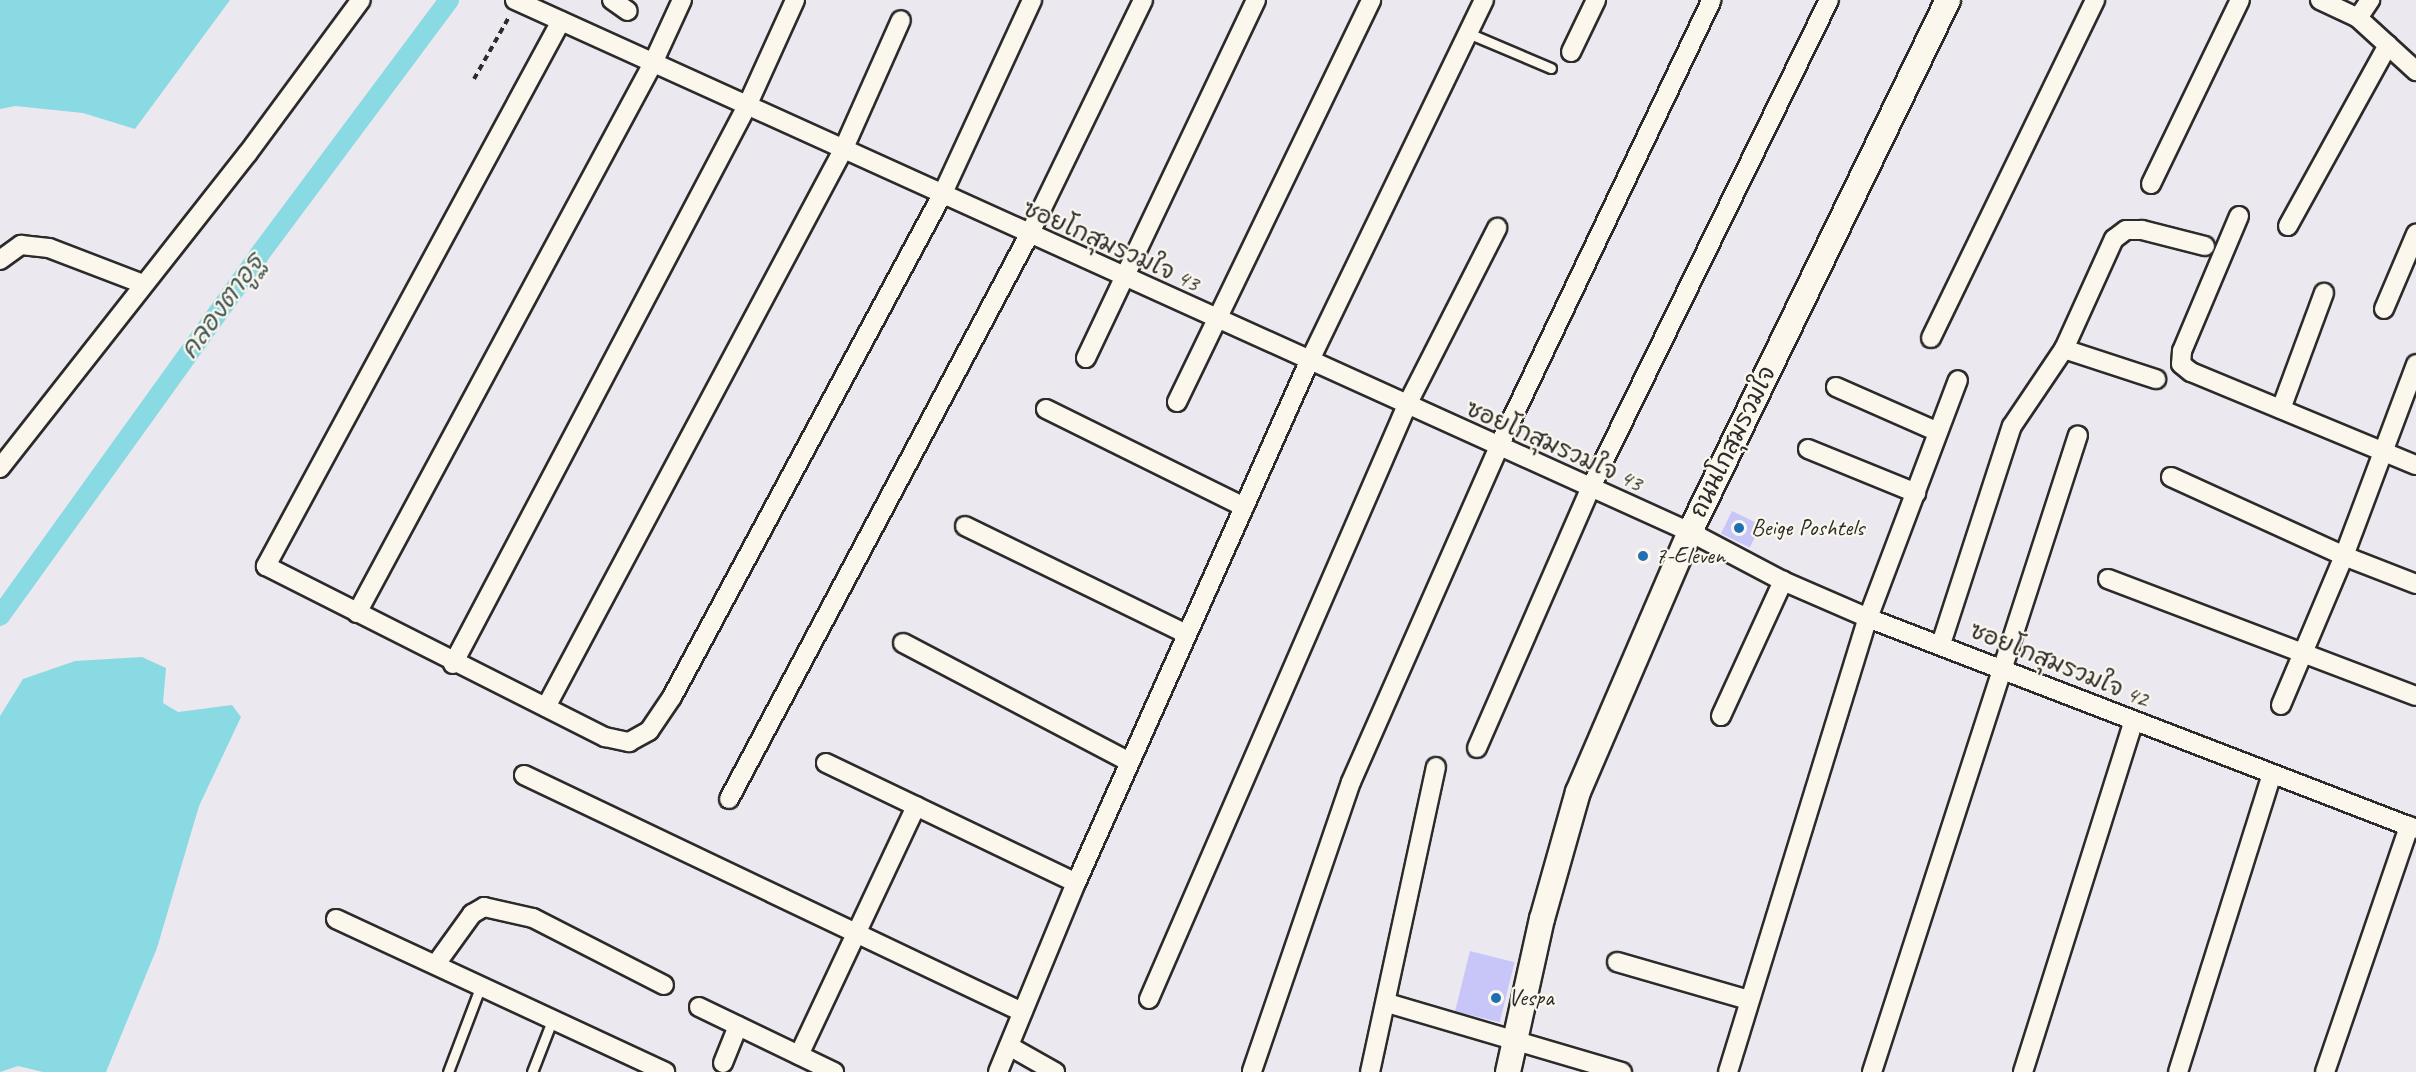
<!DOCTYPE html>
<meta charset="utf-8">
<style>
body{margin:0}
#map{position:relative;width:2416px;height:1072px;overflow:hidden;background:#ece8f0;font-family:Caveat,"Playpen Sans Thai",sans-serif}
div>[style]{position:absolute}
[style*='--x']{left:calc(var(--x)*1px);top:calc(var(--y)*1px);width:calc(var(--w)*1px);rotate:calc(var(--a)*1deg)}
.water>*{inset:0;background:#89dae2}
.canal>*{height:20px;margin:-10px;padding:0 10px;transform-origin:10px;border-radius:10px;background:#89dae2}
.building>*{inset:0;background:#c8c6f9;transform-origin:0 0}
.path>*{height:4px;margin-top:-2px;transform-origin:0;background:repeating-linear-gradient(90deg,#2b2b2b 0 6px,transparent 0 10.5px)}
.roads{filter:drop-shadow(2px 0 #2b2b2b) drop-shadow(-2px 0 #2b2b2b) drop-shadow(0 2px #2b2b2b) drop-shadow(0 -2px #2b2b2b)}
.lane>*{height:9px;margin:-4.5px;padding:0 4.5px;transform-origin:4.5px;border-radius:4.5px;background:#fbf7ec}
.street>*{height:18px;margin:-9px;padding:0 9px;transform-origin:9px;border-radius:9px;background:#fbf7ec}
.secondary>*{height:24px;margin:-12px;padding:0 12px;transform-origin:12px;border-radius:12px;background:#fbf7ec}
.dots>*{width:16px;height:16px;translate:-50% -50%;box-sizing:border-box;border:3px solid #fbf7ec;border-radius:50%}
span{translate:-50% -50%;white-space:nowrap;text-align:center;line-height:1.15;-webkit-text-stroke:4.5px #fbf7ec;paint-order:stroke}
.street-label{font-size:24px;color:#2b2b2b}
.poi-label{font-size:24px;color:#2b2b2b}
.left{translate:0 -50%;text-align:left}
.water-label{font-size:26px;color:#425759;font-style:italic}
</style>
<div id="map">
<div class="water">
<i style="clip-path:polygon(0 0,230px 0,135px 129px,83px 113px,15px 106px,0 109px)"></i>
<i style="clip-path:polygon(142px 657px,166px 668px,163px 703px,178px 712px,232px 705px,241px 717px,199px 806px,157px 948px,106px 1072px,43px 1072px,18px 1066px,0 1072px,0 716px,23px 679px,75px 661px)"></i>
</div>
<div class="canal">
<i style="--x:0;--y:616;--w:444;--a:-54.3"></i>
<i style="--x:259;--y:255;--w:318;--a:-53.3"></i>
</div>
<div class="building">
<i style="left:1732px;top:511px;width:32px;height:25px;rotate:26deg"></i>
<i style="left:1470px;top:951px;width:46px;height:62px;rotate:14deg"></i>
</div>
<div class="path">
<i style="--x:474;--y:79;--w:71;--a:-60.6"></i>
</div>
<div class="roads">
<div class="lane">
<i style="--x:1468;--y:33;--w:90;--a:22.9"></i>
<i style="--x:448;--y:1072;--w:93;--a:-69.2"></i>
<i style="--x:532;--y:1072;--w:58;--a:-68.7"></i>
</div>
<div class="street">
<i style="--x:515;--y:0;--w:1290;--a:24.36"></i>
<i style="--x:1690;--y:532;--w:105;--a:27.8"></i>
<i style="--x:1783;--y:581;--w:93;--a:23.5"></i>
<i style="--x:1868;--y:618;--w:587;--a:21.06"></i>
<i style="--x:612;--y:0;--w:19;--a:35"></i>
<i style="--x:2320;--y:0;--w:42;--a:25.3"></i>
<i style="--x:2358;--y:18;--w:79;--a:42.4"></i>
<i style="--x:2358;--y:18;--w:22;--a:-56"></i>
<i style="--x:561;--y:21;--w:620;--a:118.43"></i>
<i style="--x:266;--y:566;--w:380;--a:26.8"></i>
<i style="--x:605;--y:737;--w:25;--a:12"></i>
<i style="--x:629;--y:742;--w:23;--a:-29"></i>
<i style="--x:649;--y:731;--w:41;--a:-55.9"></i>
<i style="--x:672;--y:697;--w:570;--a:-61.73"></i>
<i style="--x:942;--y:195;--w:215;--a:-65.2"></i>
<i style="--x:1571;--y:52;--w:58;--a:-64.3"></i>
<i style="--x:2151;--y:184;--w:204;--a:-64.2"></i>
<i style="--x:2239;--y:216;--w:147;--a:112.9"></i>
<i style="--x:2182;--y:351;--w:13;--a:94"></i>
<i style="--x:2181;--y:364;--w:13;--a:39"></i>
<i style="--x:2191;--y:372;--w:243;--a:22.5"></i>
<i style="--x:2288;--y:226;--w:207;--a:-61.1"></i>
<i style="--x:0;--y:260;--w:26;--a:-36"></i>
<i style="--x:21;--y:245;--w:28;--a:6"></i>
<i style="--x:49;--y:248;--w:101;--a:21"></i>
<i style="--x:2384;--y:309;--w:82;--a:-66.9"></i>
<i style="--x:1931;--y:338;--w:376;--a:-64.1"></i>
<i style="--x:2064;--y:349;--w:97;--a:18.1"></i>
<i style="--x:1086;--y:358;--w:396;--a:-64.6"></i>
<i style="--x:1836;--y:387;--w:111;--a:23.8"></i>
<i style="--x:1177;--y:402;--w:446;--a:-64.2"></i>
<i style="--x:1046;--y:409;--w:221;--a:26.3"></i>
<i style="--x:2281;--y:409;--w:124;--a:-69.7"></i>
<i style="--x:1808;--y:449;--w:117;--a:22.2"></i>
<i style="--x:0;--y:468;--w:401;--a:-51.8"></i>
<i style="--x:248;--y:153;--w:190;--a:-53.6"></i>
<i style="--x:2171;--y:477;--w:190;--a:24.5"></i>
<i style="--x:2344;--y:556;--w:77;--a:21.3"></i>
<i style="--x:965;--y:526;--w:246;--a:26"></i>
<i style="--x:2108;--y:579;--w:329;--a:20.8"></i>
<i style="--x:357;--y:613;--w:625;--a:-61.71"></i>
<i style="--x:653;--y:63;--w:69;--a:-65.3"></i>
<i style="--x:903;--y:643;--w:256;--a:27.7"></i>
<i style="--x:1941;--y:644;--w:229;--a:-72"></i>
<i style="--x:2012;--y:426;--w:93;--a:-56"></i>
<i style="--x:2064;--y:349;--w:121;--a:-65.6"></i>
<i style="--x:2114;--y:239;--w:15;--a:-37"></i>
<i style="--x:2126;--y:230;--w:16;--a:0"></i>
<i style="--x:2142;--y:230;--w:65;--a:14.3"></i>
<i style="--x:453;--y:664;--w:631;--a:-62.22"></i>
<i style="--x:747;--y:106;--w:116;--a:-65.6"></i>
<i style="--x:2281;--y:705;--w:162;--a:-67.1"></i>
<i style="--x:2344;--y:556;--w:205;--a:-69.4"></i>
<i style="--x:546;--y:707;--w:631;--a:-61.93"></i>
<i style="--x:843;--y:150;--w:142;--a:-66"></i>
<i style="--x:1721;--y:716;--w:149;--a:-65.3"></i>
<i style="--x:1477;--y:748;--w:283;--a:-66.4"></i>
<i style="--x:1590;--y:489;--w:544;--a:-63.95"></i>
<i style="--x:826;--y:763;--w:277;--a:25.6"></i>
<i style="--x:524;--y:775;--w:552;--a:25.45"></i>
<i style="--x:729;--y:799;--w:639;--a:-61.99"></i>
<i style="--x:1029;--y:235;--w:261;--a:-64.1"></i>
<i style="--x:336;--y:919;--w:363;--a:24.9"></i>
<i style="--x:1617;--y:962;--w:137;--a:16.1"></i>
<i style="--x:436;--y:964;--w:62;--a:-54.2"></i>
<i style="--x:472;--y:914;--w:14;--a:-30"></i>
<i style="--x:484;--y:907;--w:50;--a:12.7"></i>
<i style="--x:533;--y:918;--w:147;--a:27.1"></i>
<i style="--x:1149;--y:999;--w:648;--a:-66.52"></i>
<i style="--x:1407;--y:405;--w:199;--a:-63"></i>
<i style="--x:1387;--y:1003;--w:245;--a:16.4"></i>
<i style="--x:699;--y:1007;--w:150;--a:25.7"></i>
<i style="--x:1009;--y:1046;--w:53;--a:29.5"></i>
<i style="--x:799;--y:1055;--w:275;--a:-64.8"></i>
<i style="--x:723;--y:1063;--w:40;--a:-68"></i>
<i style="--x:1252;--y:1071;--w:305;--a:-71.1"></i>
<i style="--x:1351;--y:782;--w:365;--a:-66.2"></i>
<i style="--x:1498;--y:448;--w:496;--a:-64.5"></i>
<i style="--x:998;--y:1072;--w:204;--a:-67.6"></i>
<i style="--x:1076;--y:883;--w:571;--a:-65.91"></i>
<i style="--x:1309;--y:362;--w:402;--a:-64.2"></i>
<i style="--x:1370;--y:1072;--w:312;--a:-77.8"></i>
<i style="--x:1728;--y:1072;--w:475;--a:-72.9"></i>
<i style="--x:1868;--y:618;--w:254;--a:-69.3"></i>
<i style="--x:1872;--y:1072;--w:669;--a:-72.08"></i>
<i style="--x:2023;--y:1072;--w:368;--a:-72.5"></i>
<i style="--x:2178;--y:1072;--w:312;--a:-72.5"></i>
<i style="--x:2325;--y:1072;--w:260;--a:-71.1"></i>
</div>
<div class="secondary">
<i style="--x:1508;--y:1072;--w:157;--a:-77.5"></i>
<i style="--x:1542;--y:919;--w:132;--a:-74.2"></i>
<i style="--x:1578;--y:792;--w:283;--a:-66.7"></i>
<i style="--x:1690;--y:532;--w:591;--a:-64.13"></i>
</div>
</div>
<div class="dots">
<i style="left:1739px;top:528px;background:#1f6fb2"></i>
<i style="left:1643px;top:556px;background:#1f6fb2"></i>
<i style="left:1496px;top:998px;background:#1f6fb2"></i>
</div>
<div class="street-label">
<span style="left:1111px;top:246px;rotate:24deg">ซอยโกสุมรวมใจ 43</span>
<span style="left:1733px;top:442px;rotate:-64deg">ถนนโกสุมรวมใจ</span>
<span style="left:1554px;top:446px;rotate:24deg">ซอยโกสุมรวมใจ 43</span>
<span style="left:2059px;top:665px;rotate:22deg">ซอยโกสุมรวมใจ 42</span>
</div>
<div class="poi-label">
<span class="left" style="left:1751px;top:528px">Beige Poshtels</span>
<span class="left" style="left:1655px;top:556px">7-Eleven</span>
<span class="left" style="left:1508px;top:998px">Vespa</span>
</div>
<div class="water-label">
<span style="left:222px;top:306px;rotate:-54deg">คลองตาอูฐ</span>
</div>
</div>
